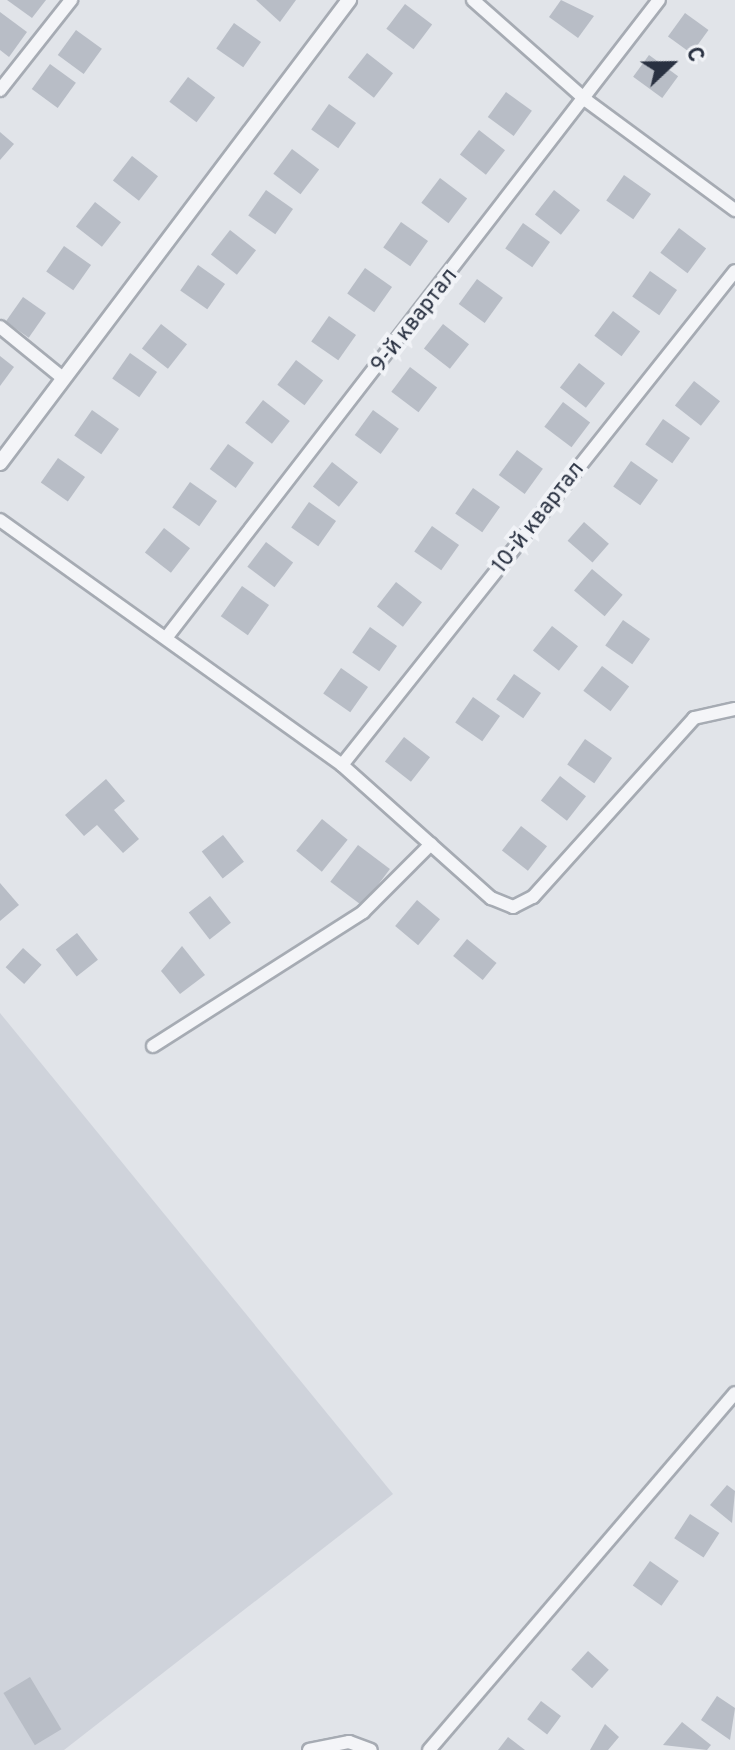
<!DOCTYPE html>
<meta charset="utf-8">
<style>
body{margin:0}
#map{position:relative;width:735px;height:1750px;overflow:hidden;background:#e1e4e9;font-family:Overpass,sans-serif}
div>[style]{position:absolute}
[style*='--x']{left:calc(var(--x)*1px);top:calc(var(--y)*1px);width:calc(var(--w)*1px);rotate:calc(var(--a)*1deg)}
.built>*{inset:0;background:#cfd3db}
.building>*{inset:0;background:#b8bdc6;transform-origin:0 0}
.roads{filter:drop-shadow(2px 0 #a6abb3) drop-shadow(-2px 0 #a6abb3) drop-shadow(0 2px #a6abb3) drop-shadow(0 -2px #a6abb3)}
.minor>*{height:12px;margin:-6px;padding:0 6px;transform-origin:6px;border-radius:6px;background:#f4f5f8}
.tertiary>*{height:14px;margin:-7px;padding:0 7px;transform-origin:7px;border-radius:7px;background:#f4f5f8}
span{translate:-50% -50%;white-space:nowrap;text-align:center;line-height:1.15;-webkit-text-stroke:8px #f1f3f7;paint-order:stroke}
.street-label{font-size:22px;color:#293141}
.north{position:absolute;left:631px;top:24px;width:80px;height:80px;-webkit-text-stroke:6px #f1f3f7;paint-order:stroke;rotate:68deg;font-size:22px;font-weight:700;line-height:32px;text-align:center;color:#293141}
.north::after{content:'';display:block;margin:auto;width:28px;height:36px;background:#293141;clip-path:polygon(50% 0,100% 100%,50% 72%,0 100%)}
</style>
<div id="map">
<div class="built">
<i style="clip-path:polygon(0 1013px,393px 1494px,64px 1750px,0 1750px)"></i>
</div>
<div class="building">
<i style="clip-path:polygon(7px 0,46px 0,32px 18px)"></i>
<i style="clip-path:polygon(256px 0,296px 0,280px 22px)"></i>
<i style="clip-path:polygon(561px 0,594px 16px,578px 38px,549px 17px)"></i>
<i style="left:405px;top:4px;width:34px;height:31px;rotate:37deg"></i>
<i style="clip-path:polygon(0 12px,27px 32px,9px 57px,0 50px)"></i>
<i style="left:685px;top:13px;width:29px;height:29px;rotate:36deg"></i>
<i style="left:234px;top:23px;width:33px;height:31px;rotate:35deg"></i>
<i style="left:76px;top:30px;width:32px;height:31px;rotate:36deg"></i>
<i style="left:367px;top:53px;width:33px;height:31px;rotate:38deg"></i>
<i style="left:649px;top:55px;width:36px;height:27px;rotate:36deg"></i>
<i style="left:50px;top:64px;width:32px;height:31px;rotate:36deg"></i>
<i style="left:188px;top:77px;width:34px;height:31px;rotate:37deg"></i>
<i style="left:506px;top:92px;width:32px;height:31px;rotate:36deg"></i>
<i style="left:329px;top:104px;width:33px;height:31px;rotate:35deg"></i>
<i style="left:479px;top:130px;width:33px;height:31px;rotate:38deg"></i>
<i style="clip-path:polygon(0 132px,14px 144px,0 160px)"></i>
<i style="left:292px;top:149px;width:34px;height:31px;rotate:37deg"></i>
<i style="left:132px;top:156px;width:33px;height:31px;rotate:38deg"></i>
<i style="left:624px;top:175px;width:33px;height:31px;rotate:35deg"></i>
<i style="left:440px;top:178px;width:34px;height:31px;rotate:37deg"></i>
<i style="left:266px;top:190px;width:33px;height:31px;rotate:35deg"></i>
<i style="left:554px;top:190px;width:33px;height:31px;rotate:38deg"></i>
<i style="left:95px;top:202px;width:33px;height:31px;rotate:38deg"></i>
<i style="left:401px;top:222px;width:33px;height:31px;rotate:35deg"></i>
<i style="left:523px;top:223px;width:33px;height:31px;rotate:35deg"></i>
<i style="left:679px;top:228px;width:34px;height:31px;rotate:37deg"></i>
<i style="left:230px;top:230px;width:33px;height:31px;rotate:38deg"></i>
<i style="left:64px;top:246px;width:33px;height:31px;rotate:35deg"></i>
<i style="left:198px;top:265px;width:33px;height:31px;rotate:35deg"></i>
<i style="left:365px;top:268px;width:33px;height:31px;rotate:35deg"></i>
<i style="left:650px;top:271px;width:33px;height:31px;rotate:35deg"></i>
<i style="left:477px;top:279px;width:32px;height:31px;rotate:36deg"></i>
<i style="left:23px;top:297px;width:28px;height:30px;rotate:35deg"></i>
<i style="left:613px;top:311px;width:34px;height:31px;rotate:37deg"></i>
<i style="left:329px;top:316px;width:33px;height:31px;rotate:35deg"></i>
<i style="left:161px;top:324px;width:33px;height:31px;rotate:38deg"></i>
<i style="left:443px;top:324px;width:33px;height:31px;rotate:38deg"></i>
<i style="left:130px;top:353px;width:33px;height:31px;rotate:35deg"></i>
<i style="clip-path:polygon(0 356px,14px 367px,0 386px)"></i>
<i style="left:296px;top:360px;width:34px;height:31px;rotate:37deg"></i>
<i style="left:579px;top:363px;width:33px;height:31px;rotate:38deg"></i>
<i style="left:410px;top:367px;width:34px;height:31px;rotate:37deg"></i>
<i style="left:694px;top:381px;width:33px;height:31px;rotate:38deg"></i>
<i style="left:263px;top:400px;width:34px;height:29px;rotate:38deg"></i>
<i style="left:563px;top:402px;width:34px;height:31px;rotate:37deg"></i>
<i style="left:92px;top:410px;width:33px;height:31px;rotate:35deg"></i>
<i style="left:373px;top:410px;width:32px;height:31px;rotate:36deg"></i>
<i style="left:663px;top:419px;width:33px;height:31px;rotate:35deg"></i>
<i style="left:228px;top:444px;width:32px;height:31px;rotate:36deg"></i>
<i style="left:517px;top:450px;width:32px;height:31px;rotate:36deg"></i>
<i style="left:58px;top:458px;width:33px;height:30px;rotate:35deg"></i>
<i style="left:631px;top:461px;width:33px;height:31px;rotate:35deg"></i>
<i style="left:332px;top:462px;width:33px;height:31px;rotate:38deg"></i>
<i style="left:190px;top:482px;width:33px;height:31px;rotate:35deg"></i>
<i style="left:473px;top:488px;width:33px;height:31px;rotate:35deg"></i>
<i style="left:309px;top:502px;width:33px;height:31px;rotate:35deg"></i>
<i style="left:584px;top:522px;width:33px;height:25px;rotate:41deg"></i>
<i style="left:432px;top:526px;width:33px;height:31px;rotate:35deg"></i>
<i style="left:164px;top:528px;width:33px;height:31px;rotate:38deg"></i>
<i style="left:266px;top:542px;width:34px;height:31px;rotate:37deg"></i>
<i style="left:592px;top:569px;width:40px;height:28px;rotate:40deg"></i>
<i style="left:396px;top:582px;width:33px;height:31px;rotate:38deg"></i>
<i style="left:242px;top:586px;width:33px;height:37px;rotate:35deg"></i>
<i style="left:623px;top:620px;width:33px;height:31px;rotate:35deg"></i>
<i style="left:552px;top:626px;width:33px;height:31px;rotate:38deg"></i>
<i style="left:370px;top:627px;width:33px;height:31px;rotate:35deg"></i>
<i style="left:602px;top:666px;width:34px;height:31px;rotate:37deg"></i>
<i style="left:341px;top:668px;width:33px;height:31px;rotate:35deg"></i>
<i style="left:514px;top:674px;width:33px;height:31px;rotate:35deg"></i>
<i style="left:473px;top:697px;width:33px;height:31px;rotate:35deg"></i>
<i style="left:404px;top:737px;width:33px;height:31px;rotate:38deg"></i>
<i style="left:585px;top:739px;width:33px;height:31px;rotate:35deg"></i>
<i style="left:560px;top:776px;width:33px;height:31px;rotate:38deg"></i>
<i style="clip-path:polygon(106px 779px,125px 801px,114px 810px,139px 839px,123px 853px,97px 825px,84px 836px,65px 815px)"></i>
<i style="left:322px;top:819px;width:33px;height:41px;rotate:39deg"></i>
<i style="left:521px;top:826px;width:33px;height:31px;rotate:38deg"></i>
<i style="left:223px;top:835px;width:34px;height:27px;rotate:52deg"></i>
<i style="left:358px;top:845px;width:40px;height:46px;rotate:37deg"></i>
<i style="clip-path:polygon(0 883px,19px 905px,0 921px)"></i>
<i style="left:210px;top:896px;width:34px;height:27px;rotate:52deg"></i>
<i style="left:417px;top:900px;width:30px;height:34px;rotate:40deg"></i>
<i style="left:77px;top:933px;width:34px;height:27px;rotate:52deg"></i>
<i style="left:467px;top:939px;width:38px;height:22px;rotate:39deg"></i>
<i style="clip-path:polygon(182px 946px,205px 975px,180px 994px,161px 971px)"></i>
<i style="left:23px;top:948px;width:25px;height:26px;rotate:42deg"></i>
<i style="clip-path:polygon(727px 1485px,735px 1491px,732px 1523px,710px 1505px)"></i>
<i style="left:690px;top:1514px;width:35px;height:29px;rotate:33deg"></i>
<i style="left:650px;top:1561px;width:35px;height:30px;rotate:35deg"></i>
<i style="left:588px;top:1651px;width:28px;height:25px;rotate:42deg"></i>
<i style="left:30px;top:1677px;width:61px;height:31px;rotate:59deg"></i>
<i style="clip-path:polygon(717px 1696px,735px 1708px,730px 1740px,701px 1720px)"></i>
<i style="left:541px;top:1701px;width:25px;height:23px;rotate:37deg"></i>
<i style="clip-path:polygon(682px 1722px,711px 1745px,707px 1750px,663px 1745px)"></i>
<i style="clip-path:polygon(605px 1724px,619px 1737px,608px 1750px,590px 1750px)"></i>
<i style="clip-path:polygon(508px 1737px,525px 1750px,498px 1750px)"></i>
</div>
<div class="roads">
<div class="minor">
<i style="--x:473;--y:0;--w:152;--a:41.5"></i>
<i style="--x:587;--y:101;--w:184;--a:36.4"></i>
<i style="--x:0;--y:90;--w:115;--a:-51.7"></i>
<i style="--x:0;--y:327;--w:82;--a:39.1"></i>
<i style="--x:0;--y:520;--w:421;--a:35.6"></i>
<i style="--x:342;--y:765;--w:200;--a:41.8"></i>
<i style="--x:491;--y:898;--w:24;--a:22"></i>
<i style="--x:513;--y:907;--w:22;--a:-27"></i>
<i style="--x:533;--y:897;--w:241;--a:-48"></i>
<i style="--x:694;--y:718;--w:42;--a:-12.4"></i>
<i style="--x:166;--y:638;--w:806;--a:-52.31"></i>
<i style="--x:342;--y:765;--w:631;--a:-51.5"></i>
<i style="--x:153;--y:1046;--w:249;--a:-32.5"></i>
<i style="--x:363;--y:912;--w:96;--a:-45"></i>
<i style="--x:309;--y:1750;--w:41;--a:-11.3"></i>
<i style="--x:349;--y:1742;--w:23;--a:20"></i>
<i style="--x:429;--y:1750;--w:470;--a:-49.4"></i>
</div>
<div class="tertiary">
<i style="--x:0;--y:463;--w:580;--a:-52.99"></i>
</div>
</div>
<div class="street-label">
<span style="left:415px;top:321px;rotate:-52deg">9-й квартал</span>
<span style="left:539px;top:518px;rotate:-52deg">10-й квартал</span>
</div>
<div class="north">С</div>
</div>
